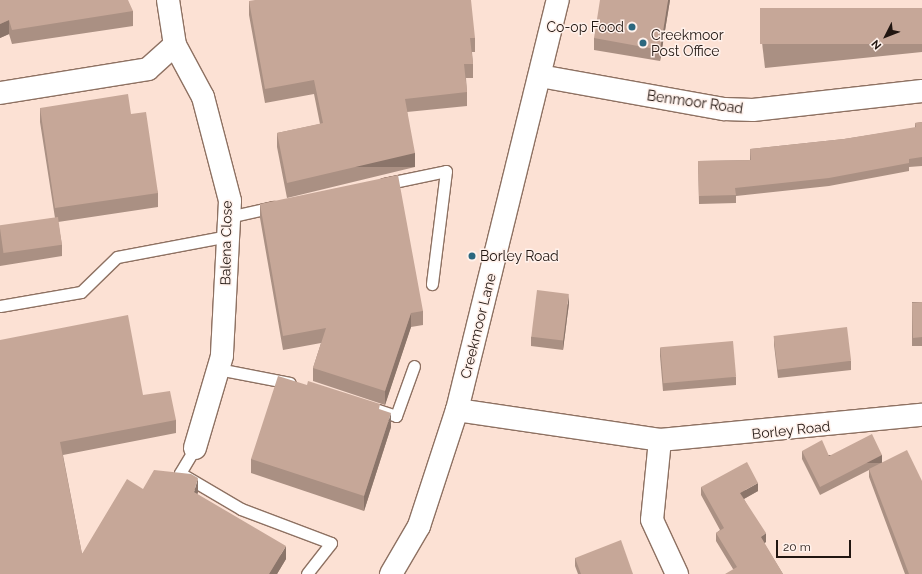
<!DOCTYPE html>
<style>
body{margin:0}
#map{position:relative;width:922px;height:574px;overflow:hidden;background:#fce1d4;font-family:Raleway,sans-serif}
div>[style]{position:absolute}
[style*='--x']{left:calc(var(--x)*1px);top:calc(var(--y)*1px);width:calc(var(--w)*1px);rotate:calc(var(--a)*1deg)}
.roads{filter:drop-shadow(1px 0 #8e7162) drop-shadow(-1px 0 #8e7162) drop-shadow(0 1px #8e7162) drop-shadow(0 -1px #8e7162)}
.service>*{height:11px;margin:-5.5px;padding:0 5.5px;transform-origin:5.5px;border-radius:5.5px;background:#fff}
.minor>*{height:22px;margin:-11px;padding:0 11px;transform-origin:11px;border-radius:11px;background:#fff}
.wall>*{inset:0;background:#aa9083;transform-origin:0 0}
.shaded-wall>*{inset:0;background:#8b756a;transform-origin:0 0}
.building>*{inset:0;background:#c6a798;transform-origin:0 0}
.dots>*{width:11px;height:11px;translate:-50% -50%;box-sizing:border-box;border:2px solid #fff1eb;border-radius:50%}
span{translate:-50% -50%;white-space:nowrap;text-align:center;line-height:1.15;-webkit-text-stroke:3px #fff1eb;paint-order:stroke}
.poi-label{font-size:14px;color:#211611}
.right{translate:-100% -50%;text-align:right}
.left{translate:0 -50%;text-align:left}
.street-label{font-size:14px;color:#211611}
.north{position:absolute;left:866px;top:16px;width:40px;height:40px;-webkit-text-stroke:3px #fff1eb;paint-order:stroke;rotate:228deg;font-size:11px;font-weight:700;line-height:16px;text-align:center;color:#211611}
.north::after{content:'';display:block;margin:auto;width:14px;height:18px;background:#211611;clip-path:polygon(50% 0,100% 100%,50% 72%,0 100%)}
.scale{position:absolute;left:776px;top:540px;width:75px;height:18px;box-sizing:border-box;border:2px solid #211611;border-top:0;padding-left:5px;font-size:12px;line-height:14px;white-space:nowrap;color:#211611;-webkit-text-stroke:3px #fff1eb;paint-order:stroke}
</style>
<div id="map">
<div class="roads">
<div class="service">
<i style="--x:384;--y:184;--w:63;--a:-11.8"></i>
<i style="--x:446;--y:171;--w:114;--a:97.1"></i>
<i style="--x:229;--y:217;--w:45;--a:-12.8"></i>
<i style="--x:0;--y:306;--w:82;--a:-9.8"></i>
<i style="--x:81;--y:292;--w:50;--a:-44.2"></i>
<i style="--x:117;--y:257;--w:113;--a:-10.7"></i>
<i style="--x:218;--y:369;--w:73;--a:11"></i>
<i style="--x:378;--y:410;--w:19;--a:18"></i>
<i style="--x:396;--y:416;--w:53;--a:-70.2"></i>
<i style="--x:195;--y:448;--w:29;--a:121"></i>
<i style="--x:180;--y:473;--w:71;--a:30.5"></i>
<i style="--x:241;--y:509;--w:96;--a:20.7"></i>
<i style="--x:331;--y:543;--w:39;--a:128"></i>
</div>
<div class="minor">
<i style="--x:168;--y:0;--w:46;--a:81.2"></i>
<i style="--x:175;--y:45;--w:59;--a:61.7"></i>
<i style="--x:203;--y:97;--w:107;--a:75.4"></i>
<i style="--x:230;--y:201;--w:155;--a:93"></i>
<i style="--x:222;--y:356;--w:96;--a:106.4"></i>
<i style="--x:540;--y:76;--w:187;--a:10.2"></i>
<i style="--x:724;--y:109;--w:29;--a:2"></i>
<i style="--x:753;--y:110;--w:170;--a:-6.4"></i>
<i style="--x:0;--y:93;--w:150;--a:-9.2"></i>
<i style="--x:148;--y:69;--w:36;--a:-42"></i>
<i style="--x:457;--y:410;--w:205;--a:8.4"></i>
<i style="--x:660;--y:440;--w:263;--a:-5.5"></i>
<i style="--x:660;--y:440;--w:80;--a:95.7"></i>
<i style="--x:652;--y:520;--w:60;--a:65.2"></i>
<i style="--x:391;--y:574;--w:56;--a:-59.7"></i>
<i style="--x:419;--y:526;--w:122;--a:-71.9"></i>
<i style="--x:457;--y:410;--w:422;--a:-76.2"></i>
</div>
</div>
<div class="wall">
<i style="clip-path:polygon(0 0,133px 11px,133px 26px,12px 44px,9px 34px,0 38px)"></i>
<i style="clip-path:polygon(670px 0,660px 61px,594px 50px,594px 38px)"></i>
<i style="clip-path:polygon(249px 1px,475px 38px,475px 52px,472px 52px,473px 64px,473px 78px,466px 78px,467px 92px,467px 106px,407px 112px,415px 167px,287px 198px,277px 147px,277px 133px,320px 124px,314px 94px,265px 103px,249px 15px)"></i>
<i style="clip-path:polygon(922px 8px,922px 52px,765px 68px,761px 34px,761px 26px)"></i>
<i style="clip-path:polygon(40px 108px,131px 114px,158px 193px,158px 207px,58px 222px,62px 245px,62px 256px,0 266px,0 227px,55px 218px,40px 122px)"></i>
<i style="clip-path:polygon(922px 122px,922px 166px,909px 167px,909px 171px,829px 186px,736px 196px,736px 203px,699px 204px,698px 161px,750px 160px,750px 149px,844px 139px,915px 128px,915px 123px)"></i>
<i style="clip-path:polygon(260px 204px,423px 311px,423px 325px,411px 327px,385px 405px,313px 381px,313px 368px,321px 343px,283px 350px,260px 218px)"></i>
<i style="left:922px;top:302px;width:44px;height:10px;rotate:90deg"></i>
<i style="clip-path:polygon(569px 303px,563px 350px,531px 346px,531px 337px)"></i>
<i style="clip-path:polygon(774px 337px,851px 361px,851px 370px,778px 378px,774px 345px)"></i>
<i style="clip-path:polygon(0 340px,176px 420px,176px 433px,63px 455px,82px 554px,143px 489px,198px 492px,197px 494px,286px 559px,277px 574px,0 574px)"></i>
<i style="clip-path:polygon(660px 348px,736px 377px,736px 385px,663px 391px,660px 356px)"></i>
<i style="clip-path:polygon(380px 410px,391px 427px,364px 511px,251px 473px,251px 459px)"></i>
<i style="clip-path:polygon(802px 451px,829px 456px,882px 462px,922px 574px,905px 574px,869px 477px,869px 470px,820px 495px,802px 459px)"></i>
<i style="clip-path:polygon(701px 487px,758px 491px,744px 499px,766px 542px,764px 543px,783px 574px,733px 569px,716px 541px,716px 533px,720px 530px,701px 495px)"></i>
<i style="clip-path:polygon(575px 558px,633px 574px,578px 574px,575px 566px)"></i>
</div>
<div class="shaded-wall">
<i style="clip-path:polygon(668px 0,670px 0,660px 61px,660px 50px)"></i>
<i style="clip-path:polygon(9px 20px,9px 34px,0 38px,0 24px)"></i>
<i style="left:415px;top:153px;width:14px;height:131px;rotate:90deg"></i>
<i style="clip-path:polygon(569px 294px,569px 303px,563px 350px,563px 342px)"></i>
<i style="clip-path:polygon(411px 313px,411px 327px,385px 405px,385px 391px)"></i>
<i style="clip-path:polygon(391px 413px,391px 427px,364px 511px,364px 496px)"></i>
<i style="left:882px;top:455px;width:8px;height:70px;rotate:90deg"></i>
<i style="clip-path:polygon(198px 478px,198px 492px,194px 506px,194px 492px)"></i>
<i style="clip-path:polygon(758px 483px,758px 491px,740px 501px,740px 493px)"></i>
<i style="clip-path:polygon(766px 533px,766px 542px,761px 545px,761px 537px)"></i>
<i style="clip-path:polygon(286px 546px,286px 559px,277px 574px,269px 574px)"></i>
</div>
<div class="building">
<i style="clip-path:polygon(0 0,128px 0,133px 11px,12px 30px,9px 20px,0 24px)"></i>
<i style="clip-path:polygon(255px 0,471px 0,475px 38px,470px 38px,473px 64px,464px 64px,467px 92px,405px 99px,415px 153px,287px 183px,277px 133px,323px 123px,314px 80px,265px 89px,249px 1px)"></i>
<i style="clip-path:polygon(600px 0,668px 0,660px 50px,594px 38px)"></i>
<i style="left:922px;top:8px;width:36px;height:162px;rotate:90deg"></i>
<i style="clip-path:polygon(128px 94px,131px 114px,146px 112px,158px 193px,55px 208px,40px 108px)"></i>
<i style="clip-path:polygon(922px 122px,922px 157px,909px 159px,909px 163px,829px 178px,735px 188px,736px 195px,699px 196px,698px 161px,751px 160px,750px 149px,844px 139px,916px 127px,915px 123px)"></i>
<i style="clip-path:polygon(398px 175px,423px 311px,411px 313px,385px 391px,313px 368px,326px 328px,283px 336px,260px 204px)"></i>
<i style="left:58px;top:217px;width:28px;height:59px;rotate:82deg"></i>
<i style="left:537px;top:290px;width:32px;height:47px;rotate:7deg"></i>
<i style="clip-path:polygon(922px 302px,922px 337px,913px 338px,912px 303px)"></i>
<i style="clip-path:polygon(128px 315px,143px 395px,170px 391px,176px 420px,60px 442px,82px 554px,127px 479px,143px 489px,154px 470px,191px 474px,198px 478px,194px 492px,286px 546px,269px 574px,0 574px,0 340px)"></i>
<i style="left:847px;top:327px;width:34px;height:74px;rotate:83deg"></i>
<i style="left:733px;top:341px;width:36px;height:73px;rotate:85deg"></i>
<i style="clip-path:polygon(278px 376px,307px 385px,308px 381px,380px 404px,379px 409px,391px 413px,364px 496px,251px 459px)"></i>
<i style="clip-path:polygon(872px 434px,882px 455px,820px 487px,802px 451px,822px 440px,829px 456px)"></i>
<i style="clip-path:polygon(907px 450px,922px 481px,922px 574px,909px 574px,869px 469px)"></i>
<i style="clip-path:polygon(747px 462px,758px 483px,740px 493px,766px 533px,761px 537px,783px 574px,725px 574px,737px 567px,716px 533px,724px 528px,701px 487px)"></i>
<i style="clip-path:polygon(621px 540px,633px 574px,581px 574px,575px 558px)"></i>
</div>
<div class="dots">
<i style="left:632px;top:27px;background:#2c687f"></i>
<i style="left:643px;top:43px;background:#2c687f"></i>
<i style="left:472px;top:256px;background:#2c687f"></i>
</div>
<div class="poi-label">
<span class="right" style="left:624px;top:27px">Co-op Food</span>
<span class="left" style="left:651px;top:43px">Creekmoor<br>Post Office</span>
<span class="left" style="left:480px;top:256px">Borley Road</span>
</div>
<div class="street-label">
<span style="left:695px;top:102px;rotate:8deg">Benmoor Road</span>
<span style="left:226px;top:243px;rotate:-89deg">Balena Close</span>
<span style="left:478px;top:326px;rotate:-76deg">Creekmoor Lane</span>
<span style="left:791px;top:430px;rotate:-6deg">Borley Road</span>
</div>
<div class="north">N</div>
<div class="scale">20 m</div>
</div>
